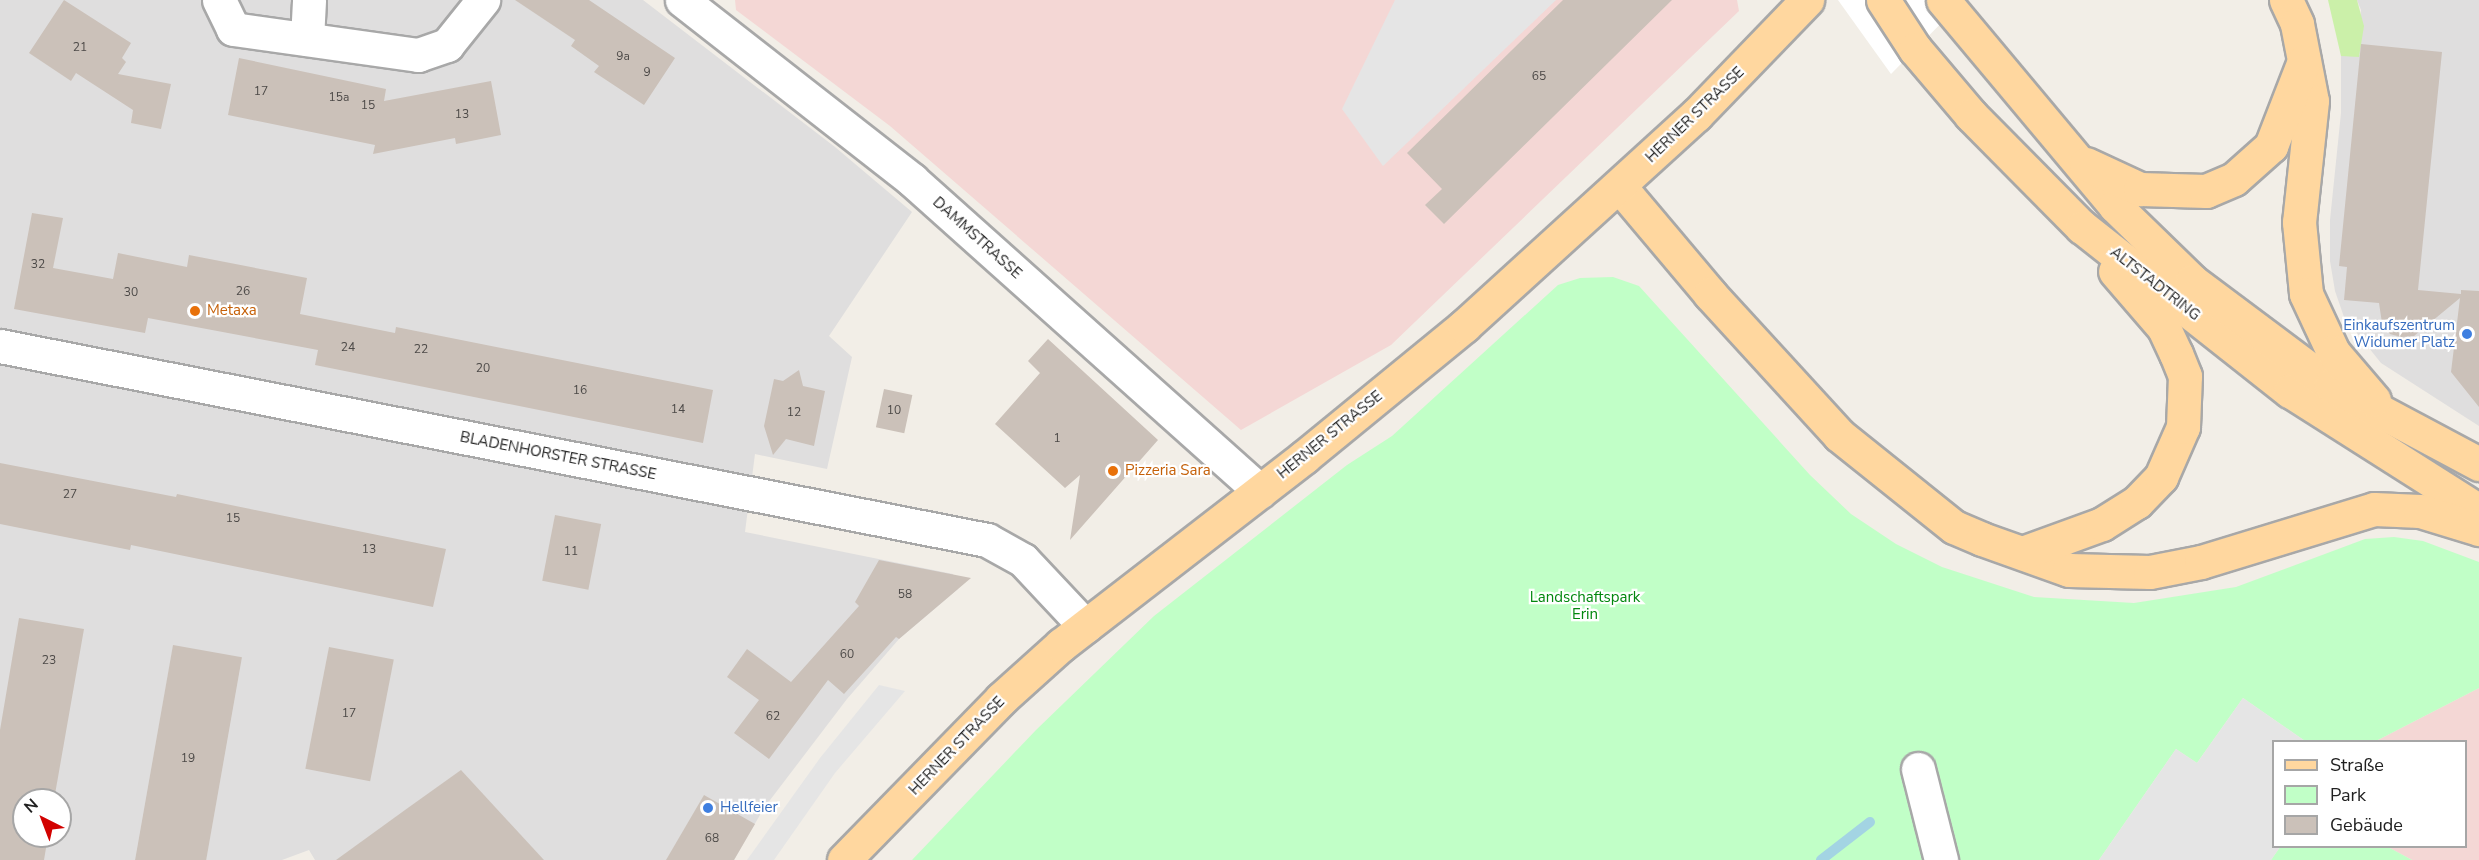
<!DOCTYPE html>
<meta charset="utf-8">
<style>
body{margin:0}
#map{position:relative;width:2479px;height:860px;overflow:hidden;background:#f2eee7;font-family:"Nunito Sans",sans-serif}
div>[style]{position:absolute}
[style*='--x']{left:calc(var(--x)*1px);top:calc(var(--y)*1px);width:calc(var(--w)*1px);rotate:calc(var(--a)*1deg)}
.residential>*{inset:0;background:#dfdede}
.commercial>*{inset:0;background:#f4d7d5}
.grass>*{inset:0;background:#cbf0a9}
.park>*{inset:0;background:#c1ffc7}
.parking>*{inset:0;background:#e5e5e5}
.pier>*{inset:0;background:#fff}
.stream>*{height:10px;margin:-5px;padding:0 5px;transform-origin:5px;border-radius:5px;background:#a3d4e3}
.building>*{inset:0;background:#cbc1b9;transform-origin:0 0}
.roads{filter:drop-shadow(2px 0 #a8a8a8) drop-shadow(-2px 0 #a8a8a8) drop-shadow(0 2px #a8a8a8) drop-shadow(0 -2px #a8a8a8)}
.minor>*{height:33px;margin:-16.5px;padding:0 16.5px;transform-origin:16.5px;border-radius:16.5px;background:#fff}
.major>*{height:33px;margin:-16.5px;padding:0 16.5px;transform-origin:16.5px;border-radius:16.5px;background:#ffd79f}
.dots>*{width:16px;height:16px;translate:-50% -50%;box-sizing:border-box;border:3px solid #fff;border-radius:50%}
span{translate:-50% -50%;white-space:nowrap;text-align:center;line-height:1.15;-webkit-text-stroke:4.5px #fff;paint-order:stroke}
.number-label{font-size:12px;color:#4c4947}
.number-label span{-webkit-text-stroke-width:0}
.street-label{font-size:15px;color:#212121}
.food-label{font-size:15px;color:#c56008}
.left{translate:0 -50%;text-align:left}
.shop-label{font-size:15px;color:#366cbe}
.right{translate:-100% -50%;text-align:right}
.park-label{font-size:15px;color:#02870e}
.legend{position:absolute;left:2272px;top:740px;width:195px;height:108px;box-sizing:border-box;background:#fff;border:2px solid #a6a6a6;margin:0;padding:8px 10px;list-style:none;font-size:18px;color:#212121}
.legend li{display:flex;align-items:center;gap:12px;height:30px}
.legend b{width:30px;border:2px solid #a6a6a6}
.north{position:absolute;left:12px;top:788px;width:60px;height:60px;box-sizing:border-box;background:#fff;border:2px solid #a6a6a6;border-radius:50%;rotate:318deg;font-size:16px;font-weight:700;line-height:24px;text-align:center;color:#212121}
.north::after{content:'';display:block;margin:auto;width:21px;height:27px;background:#d20200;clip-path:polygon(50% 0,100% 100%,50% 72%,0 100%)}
</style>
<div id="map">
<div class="residential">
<i style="clip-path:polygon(evenodd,0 0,643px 0,835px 147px,912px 212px,829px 336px,852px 357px,827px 469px,755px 454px,745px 532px,953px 574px,958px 589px,899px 639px,847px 699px,764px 808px,734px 860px,315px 860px,309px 850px,282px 860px,0 860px,0 0,24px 800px,60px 800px,60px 836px,24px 836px,24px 800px)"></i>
<i style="clip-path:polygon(2357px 0,2479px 0,2479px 426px,2381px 363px,2344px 317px,2335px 291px,2330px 261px,2330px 220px,2341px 113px,2341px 56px,2359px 56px,2361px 10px)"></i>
</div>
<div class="commercial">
<i style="clip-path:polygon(735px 0,1737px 0,1739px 11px,1391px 345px,1241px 430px,890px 126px,736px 10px)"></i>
<i style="clip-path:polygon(2479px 688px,2479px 860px,2412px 860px,2388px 847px,2466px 846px,2466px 742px,2374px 742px)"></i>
</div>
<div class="grass">
<i style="clip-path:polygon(2328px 0,2357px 0,2364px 26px,2359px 57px,2341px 56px)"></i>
</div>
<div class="park">
<i style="clip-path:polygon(1613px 277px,1639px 286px,1810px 475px,1851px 514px,1896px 544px,1942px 567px,2034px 597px,2134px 603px,2236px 587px,2365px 539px,2394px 537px,2423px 541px,2479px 562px,2479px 688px,2374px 742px,2305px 741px,2243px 698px,2197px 763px,2176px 749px,2099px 860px,912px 860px,1036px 730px,1154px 616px,1347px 465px,1392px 436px,1558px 285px,1580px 278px)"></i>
<i style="clip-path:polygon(2280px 847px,2388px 847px,2412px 860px,2271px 860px)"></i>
</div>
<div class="parking">
<i style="clip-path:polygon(1395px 0,1556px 0,1383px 166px,1342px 109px)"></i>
<i style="clip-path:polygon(879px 685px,905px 691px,835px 773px,774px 860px,747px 860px,820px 758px)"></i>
<i style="clip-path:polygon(2243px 698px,2305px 741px,2274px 742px,2274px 846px,2280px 847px,2271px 860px,2099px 860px,2176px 749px,2197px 763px)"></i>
</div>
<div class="pier">
<i style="clip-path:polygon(1838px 0,1964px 0,1891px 74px)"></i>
</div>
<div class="stream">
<i style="--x:1821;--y:860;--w:62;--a:-37.8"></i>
</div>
<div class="building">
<i style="clip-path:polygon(64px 0,131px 43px,122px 58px,126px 62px,118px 74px,171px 84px,161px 129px,131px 123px,133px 110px,76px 73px,71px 81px,29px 53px)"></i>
<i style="clip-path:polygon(515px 0,589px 0,675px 58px,644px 105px,594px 72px,599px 66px,571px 46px,575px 40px)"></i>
<i style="clip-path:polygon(1563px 0,1672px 0,1444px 224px,1425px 205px,1442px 189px,1407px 153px)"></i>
<i style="clip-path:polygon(2361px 44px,2442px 52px,2418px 290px,2461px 294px,2461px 290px,2479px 291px,2479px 407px,2451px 372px,2460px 298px,2414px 336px,2401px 337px,2390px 334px,2382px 323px,2379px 303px,2344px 300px,2347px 267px,2339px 266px)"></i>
<i style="clip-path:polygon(239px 58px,386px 89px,384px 101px,491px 81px,501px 135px,456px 144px,455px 138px,373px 154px,375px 145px,228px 115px)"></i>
<i style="clip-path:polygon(32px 213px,63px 218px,53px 268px,113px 279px,118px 253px,187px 267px,189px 255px,307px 278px,300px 314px,395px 333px,396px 327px,713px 390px,703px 443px,315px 365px,318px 350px,148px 318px,145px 333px,14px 309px)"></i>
<i style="clip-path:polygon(1048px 339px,1158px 440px,1070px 540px,1080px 475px,1065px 488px,995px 424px,1040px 373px,1028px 361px)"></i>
<i style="clip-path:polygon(799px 370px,803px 386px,825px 391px,814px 446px,786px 439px,773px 455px,764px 426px,774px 379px,783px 381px)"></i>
<i style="left:884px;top:389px;width:29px;height:39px;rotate:12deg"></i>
<i style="clip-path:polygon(0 463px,176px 497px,177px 494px,446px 549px,433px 607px,131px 545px,130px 550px,0 524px)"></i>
<i style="left:555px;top:515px;width:47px;height:67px;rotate:11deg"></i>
<i style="clip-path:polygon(879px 560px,971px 578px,899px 639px,896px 637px,844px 694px,828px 680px,769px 759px,734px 733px,759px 700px,727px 677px,747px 649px,791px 682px,859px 606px,855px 602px)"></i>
<i style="clip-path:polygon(19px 618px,84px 629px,54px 800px,24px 800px,24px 836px,48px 836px,44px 860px,0 860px,0 730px)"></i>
<i style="left:173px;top:645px;width:70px;height:219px;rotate:10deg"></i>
<i style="left:329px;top:647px;width:66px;height:124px;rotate:11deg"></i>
<i style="clip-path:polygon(461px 770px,544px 860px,336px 860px,405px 810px)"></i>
<i style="clip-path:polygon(704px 795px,755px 824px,734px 860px,666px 860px)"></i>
</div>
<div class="roads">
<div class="minor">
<i style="--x:219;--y:0;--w:32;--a:64"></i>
<i style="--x:233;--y:29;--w:187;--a:8"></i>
<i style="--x:418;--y:55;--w:31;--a:-19"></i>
<i style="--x:447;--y:45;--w:58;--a:-51.3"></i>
<i style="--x:682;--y:0;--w:292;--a:38"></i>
<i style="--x:912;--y:180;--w:467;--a:41.8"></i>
<i style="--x:307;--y:39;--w:39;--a:-87"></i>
<i style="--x:0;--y:346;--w:1006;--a:11.12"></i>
<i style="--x:987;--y:540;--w:41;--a:29.1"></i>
<i style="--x:1023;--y:560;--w:91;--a:46.8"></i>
<i style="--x:1918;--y:769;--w:94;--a:75.8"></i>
</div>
<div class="major">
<i style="--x:1883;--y:0;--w:59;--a:56.9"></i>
<i style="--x:1915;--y:49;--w:87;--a:49.7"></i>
<i style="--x:1971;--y:115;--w:158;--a:45.3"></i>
<i style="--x:2082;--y:227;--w:265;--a:38.3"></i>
<i style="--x:2290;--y:391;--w:224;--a:32.4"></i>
<i style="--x:1943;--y:0;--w:268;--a:50.1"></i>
<i style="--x:2115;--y:206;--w:107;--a:44.2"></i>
<i style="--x:2192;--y:281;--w:174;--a:36.8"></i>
<i style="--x:2331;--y:385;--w:168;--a:28.1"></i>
<i style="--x:2286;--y:0;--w:26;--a:65"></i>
<i style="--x:2297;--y:24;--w:78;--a:79"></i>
<i style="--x:2312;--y:101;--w:122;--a:96.1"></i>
<i style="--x:2299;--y:222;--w:72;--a:84.4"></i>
<i style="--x:2306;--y:294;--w:64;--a:65"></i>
<i style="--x:2333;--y:352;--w:63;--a:49.5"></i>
<i style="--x:2086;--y:164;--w:60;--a:24.8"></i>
<i style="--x:2140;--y:189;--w:66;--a:1.7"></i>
<i style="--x:2206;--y:191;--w:30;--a:-23"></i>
<i style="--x:2234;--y:179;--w:50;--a:-41.7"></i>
<i style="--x:2271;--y:146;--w:91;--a:-68.8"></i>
<i style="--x:1620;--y:187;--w:140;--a:49.9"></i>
<i style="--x:1710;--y:294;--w:191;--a:47.5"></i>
<i style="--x:1839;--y:435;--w:147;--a:38.7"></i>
<i style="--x:1954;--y:527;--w:30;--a:23"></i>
<i style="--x:1982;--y:539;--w:92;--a:19.6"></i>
<i style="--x:2069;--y:570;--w:81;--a:1.4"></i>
<i style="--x:2150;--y:572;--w:52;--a:-11.1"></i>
<i style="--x:2201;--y:562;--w:181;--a:-17"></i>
<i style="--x:2374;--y:509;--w:46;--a:2.5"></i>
<i style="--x:2420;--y:511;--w:62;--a:17"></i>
<i style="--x:2025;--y:552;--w:82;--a:-20"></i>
<i style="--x:2102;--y:524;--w:41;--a:-32.2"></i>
<i style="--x:2137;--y:502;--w:35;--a:-46"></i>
<i style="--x:2161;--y:477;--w:55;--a:-66.3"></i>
<i style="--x:2183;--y:427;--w:51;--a:-87.8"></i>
<i style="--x:2185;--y:376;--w:24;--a:-112"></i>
<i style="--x:2176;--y:354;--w:29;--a:-115"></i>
<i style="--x:2164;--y:328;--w:75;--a:-130.7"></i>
<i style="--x:844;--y:860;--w:225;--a:-45.7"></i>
<i style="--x:1001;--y:699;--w:81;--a:-42"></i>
<i style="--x:1061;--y:645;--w:307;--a:-37.7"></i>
<i style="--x:1304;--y:457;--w:207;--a:-39.3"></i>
<i style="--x:1464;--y:326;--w:314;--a:-42.3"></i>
<i style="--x:1696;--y:115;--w:160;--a:-46"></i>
</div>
</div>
<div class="dots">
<i style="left:195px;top:311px;background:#e8710a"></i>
<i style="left:2467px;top:334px;background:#3f7fe0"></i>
<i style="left:1113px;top:471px;background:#e8710a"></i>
<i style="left:708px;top:808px;background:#3f7fe0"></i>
</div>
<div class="number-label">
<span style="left:80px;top:48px">21</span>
<span style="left:623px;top:57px">9a</span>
<span style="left:647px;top:73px">9</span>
<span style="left:1539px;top:77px">65</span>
<span style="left:261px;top:92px">17</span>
<span style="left:339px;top:98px">15a</span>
<span style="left:368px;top:106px">15</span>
<span style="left:462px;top:115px">13</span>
<span style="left:38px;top:265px">32</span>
<span style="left:243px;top:292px">26</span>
<span style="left:131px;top:293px">30</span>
<span style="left:348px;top:348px">24</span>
<span style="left:421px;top:350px">22</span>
<span style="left:483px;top:369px">20</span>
<span style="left:580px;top:391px">16</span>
<span style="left:678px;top:410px">14</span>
<span style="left:894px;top:411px">10</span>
<span style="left:794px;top:413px">12</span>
<span style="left:1057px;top:439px">1</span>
<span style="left:70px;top:495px">27</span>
<span style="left:233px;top:519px">15</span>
<span style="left:369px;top:550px">13</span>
<span style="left:571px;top:552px">11</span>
<span style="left:905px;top:595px">58</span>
<span style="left:847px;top:655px">60</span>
<span style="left:49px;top:661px">23</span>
<span style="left:349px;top:714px">17</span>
<span style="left:773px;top:717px">62</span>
<span style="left:188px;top:759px">19</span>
<span style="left:712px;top:839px">68</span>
</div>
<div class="street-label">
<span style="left:1695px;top:115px;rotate:-44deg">HERNER STRASSE</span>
<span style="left:977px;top:238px;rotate:42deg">DAMMSTRASSE</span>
<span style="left:2155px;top:284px;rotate:38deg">ALTSTADTRING</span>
<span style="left:1330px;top:435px;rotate:-39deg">HERNER STRASSE</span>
<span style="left:558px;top:456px;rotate:11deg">BLADENHORSTER STRASSE</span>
<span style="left:957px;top:746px;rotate:-46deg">HERNER STRASSE</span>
</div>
<div class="food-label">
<span class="left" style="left:207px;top:311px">Metaxa</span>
<span class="left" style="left:1125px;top:471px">Pizzeria Sara</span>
</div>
<div class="shop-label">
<span class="right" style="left:2455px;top:334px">Einkaufszentrum<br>Widumer Platz</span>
<span class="left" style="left:720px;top:808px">Hellfeier</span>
</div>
<div class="park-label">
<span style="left:1585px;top:606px">Landschaftspark<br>Erin</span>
</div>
<ul class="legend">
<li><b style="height:8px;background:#ffd79f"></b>Straße</li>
<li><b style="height:16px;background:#c1ffc7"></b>Park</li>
<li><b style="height:16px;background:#cbc1b9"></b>Gebäude</li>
</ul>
<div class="north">N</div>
</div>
